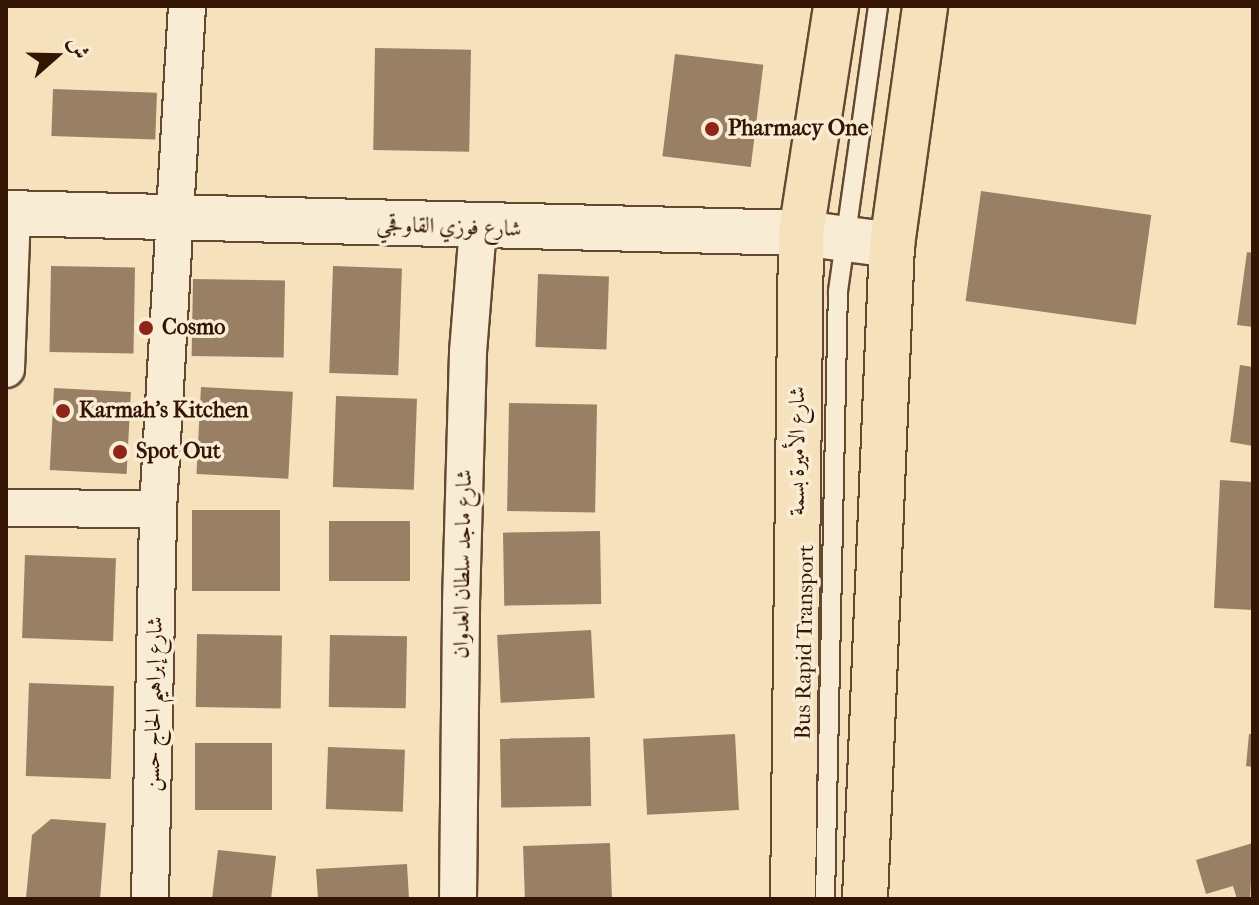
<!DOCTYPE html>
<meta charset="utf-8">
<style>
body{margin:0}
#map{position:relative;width:1259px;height:905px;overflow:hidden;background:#f6e1bd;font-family:"IM FELL French Canon",Amiri,serif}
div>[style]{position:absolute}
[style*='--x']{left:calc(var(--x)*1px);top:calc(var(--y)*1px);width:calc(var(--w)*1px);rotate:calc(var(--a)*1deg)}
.building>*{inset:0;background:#997f64;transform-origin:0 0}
.roads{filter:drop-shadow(2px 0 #644832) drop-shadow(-2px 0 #644832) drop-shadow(0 2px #644832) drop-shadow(0 -2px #644832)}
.service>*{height:18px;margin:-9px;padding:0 9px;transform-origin:9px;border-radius:9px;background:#f9ecd4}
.minor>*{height:36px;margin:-18px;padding:0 18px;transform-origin:18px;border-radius:18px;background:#f9ecd4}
.tertiary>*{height:44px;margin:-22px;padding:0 22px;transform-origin:22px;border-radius:22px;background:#f9ecd4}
.primary>*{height:44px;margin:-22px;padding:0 22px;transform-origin:22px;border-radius:22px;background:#f6e1bd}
.dots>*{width:22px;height:22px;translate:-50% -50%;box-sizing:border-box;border:4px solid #f9ecd4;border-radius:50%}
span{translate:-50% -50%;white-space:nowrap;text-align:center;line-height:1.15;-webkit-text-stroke:7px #f9ecd4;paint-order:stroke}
.poi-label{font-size:22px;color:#341503;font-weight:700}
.left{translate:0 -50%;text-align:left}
.street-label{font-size:22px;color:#341503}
.frame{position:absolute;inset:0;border:8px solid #341503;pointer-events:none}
.north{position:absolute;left:16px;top:16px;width:80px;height:80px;-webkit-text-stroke:6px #f9ecd4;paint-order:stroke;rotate:70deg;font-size:22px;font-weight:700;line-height:32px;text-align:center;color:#341503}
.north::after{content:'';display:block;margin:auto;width:28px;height:36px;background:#341503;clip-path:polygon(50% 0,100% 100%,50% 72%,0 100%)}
</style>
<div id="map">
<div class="building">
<i style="left:375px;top:48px;width:96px;height:102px;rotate:1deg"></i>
<i style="left:675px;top:54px;width:89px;height:103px;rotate:7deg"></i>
<i style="left:53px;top:89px;width:104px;height:47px;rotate:2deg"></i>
<i style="left:981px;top:191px;width:172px;height:111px;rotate:8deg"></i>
<i style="clip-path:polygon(1247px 252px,1253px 253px,1253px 327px,1237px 325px)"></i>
<i style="left:51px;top:266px;width:84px;height:86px;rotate:1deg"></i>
<i style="left:333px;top:266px;width:69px;height:107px;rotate:2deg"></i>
<i style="left:538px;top:274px;width:71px;height:73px;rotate:2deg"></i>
<i style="left:193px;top:279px;width:92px;height:77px;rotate:1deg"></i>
<i style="clip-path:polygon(1240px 365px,1253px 367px,1253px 446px,1230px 442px)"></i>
<i style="left:201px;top:387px;width:92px;height:87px;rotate:3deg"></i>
<i style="left:54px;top:388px;width:77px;height:82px;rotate:3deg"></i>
<i style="left:336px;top:396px;width:81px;height:91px;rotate:2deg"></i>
<i style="left:509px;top:403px;width:88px;height:108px;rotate:1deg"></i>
<i style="clip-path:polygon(1220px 480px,1253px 482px,1253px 610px,1214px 608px)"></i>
<i style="left:192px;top:510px;width:88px;height:81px"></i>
<i style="left:329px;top:521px;width:81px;height:60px"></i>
<i style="left:600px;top:531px;width:73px;height:97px;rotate:89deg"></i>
<i style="left:25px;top:555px;width:91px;height:83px;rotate:2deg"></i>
<i style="left:591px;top:630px;width:68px;height:94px;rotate:87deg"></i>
<i style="left:197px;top:634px;width:85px;height:73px;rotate:1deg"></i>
<i style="left:330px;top:635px;width:77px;height:72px;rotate:1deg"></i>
<i style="left:29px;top:683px;width:85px;height:93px;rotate:2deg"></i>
<i style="left:735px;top:734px;width:76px;height:92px;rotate:87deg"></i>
<i style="clip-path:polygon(1249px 734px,1253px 734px,1253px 767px,1246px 766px)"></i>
<i style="left:590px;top:737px;width:69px;height:90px;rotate:89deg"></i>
<i style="left:195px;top:743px;width:77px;height:67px"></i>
<i style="left:328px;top:747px;width:77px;height:62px;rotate:2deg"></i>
<i style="clip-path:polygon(51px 819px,106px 823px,100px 899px,26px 898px,32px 835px)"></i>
<i style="left:610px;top:843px;width:56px;height:87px;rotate:88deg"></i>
<i style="clip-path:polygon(1253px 843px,1250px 899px,1237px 899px,1233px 886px,1206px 894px,1196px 860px)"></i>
<i style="clip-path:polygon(218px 850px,276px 856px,271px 899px,212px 899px)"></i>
<i style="clip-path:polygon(407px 864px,409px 899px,318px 899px,316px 869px)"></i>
</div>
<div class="roads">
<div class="service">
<i style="--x:825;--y:899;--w:608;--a:-88.78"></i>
<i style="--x:838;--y:291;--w:288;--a:-82"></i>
</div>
<div class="minor">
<i style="--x:6;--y:369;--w:156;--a:-87.8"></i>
<i style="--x:6;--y:508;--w:152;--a:0.4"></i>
<i style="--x:150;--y:899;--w:390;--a:-88.8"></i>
<i style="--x:158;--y:509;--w:504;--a:-86.7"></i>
<i style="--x:458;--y:899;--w:295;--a:-89.4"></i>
<i style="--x:461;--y:604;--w:252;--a:-88.4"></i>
<i style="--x:468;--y:352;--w:123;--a:-85.4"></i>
</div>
<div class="tertiary">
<i style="--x:6;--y:213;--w:795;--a:1.44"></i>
<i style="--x:801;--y:233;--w:92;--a:7.5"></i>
</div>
<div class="primary">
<i style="--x:793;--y:899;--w:666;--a:-89.31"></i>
<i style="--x:801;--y:233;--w:230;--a:-81.2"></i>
<i style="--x:865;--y:899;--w:655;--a:-87.64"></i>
<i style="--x:892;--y:245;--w:241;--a:-82.1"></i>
</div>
</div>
<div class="dots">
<i style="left:712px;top:129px;background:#8f2418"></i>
<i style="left:146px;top:328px;background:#8f2418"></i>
<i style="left:63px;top:411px;background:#8f2418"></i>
<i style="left:120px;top:452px;background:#8f2418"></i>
</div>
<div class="poi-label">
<span class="left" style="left:728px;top:129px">Pharmacy One</span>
<span class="left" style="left:162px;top:328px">Cosmo</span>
<span class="left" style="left:79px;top:411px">Karmah's Kitchen</span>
<span class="left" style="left:136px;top:452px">Spot Out</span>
</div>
<div class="street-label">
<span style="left:449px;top:227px;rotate:2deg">شارع فوزي القاوقجي</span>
<span style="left:798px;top:451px;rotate:-90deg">شارع الأميرة بسمة</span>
<span style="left:463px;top:564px;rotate:-89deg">شارع ماجد سلطان العدوان</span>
<span style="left:805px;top:642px;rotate:-89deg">Bus Rapid Transport</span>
<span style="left:154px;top:704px;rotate:-89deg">شارع إبراهيم الحاج حسن</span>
</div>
<div class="frame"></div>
<div class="north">ش</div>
</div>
